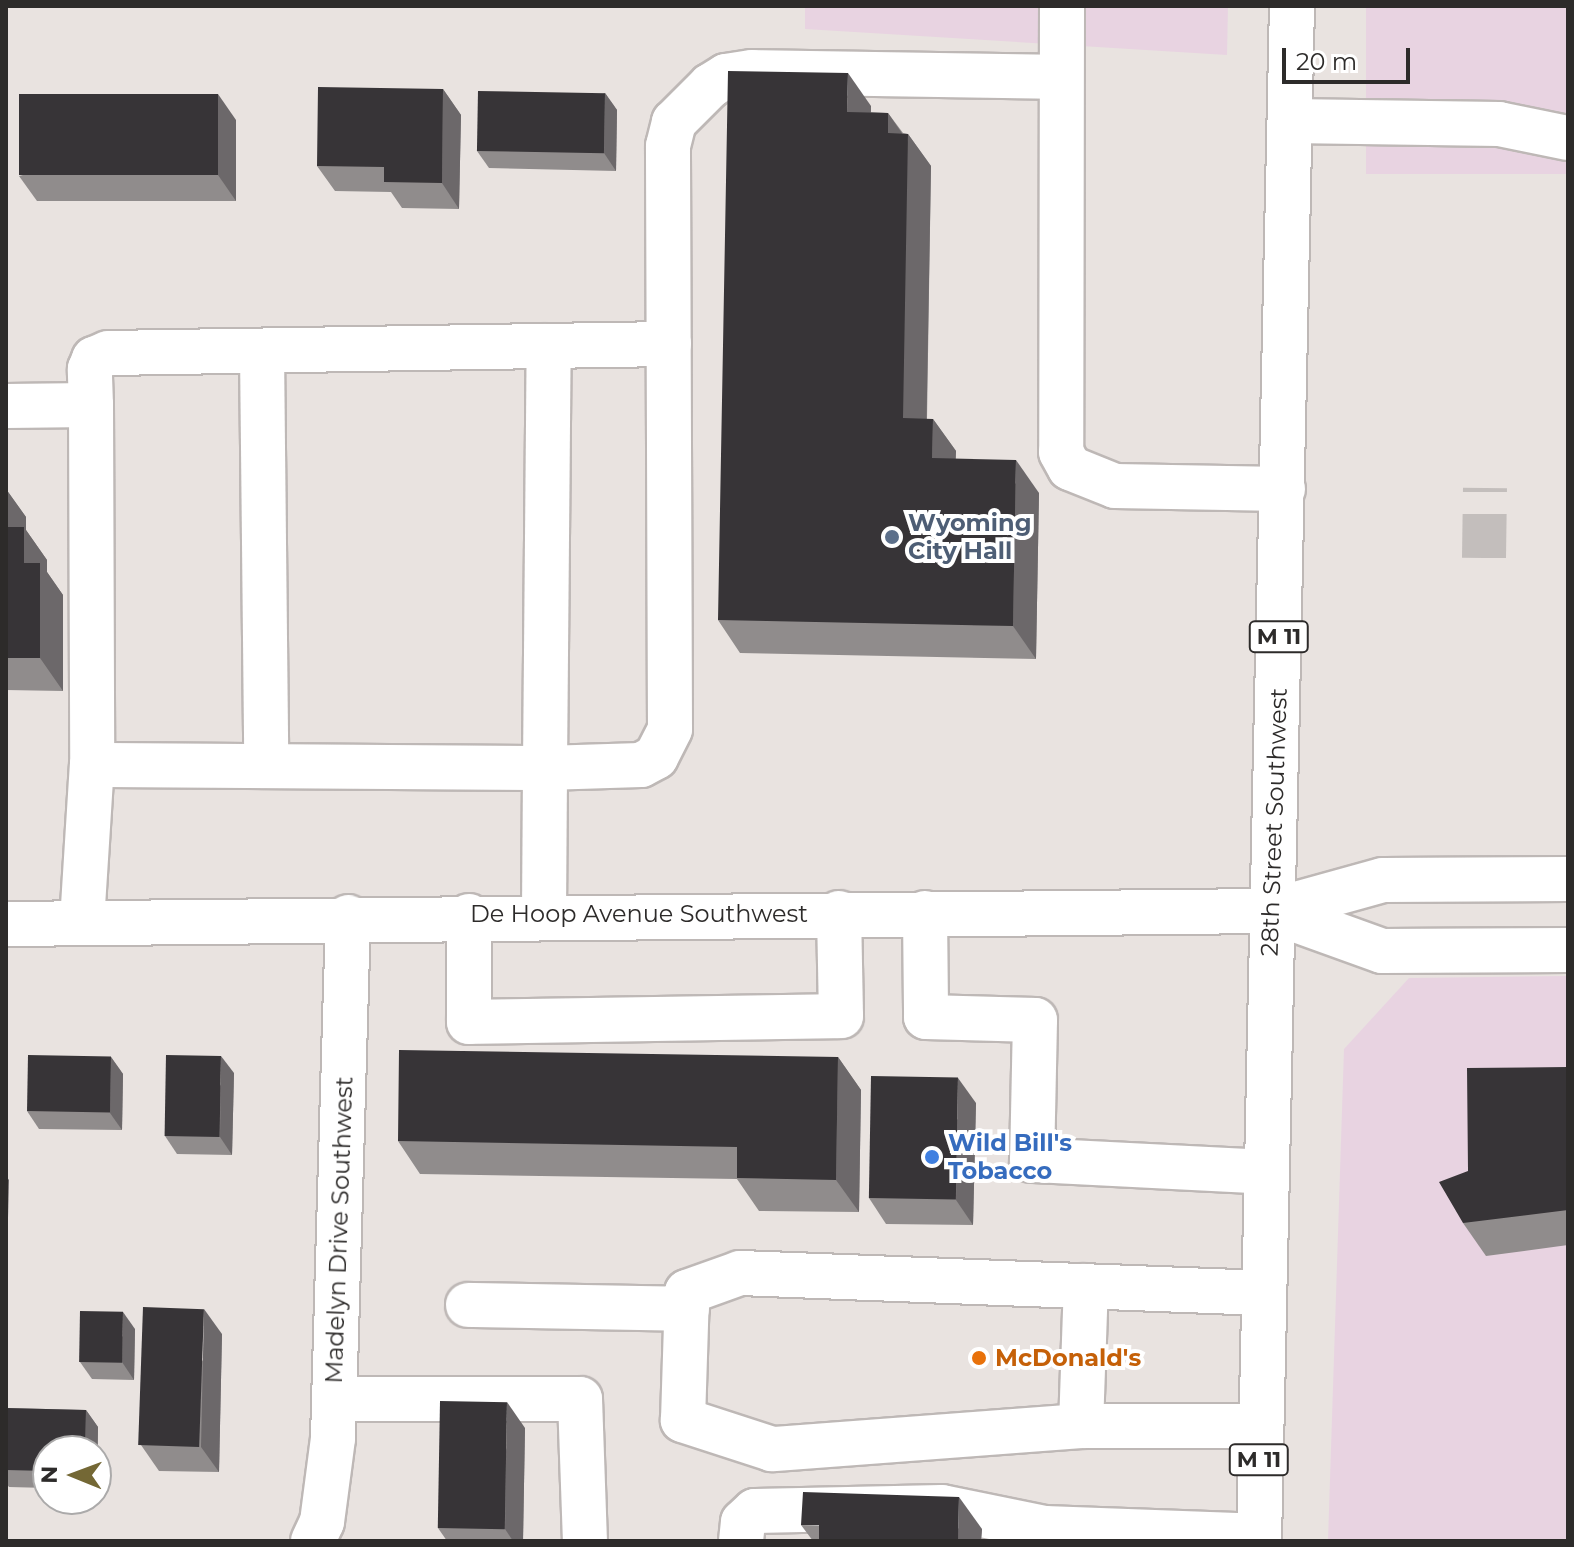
<!DOCTYPE html>
<style>
body{margin:0}
#map{position:relative;width:1574px;height:1547px;overflow:hidden;background:#e9e3e0;font-family:Montserrat,sans-serif}
div>[style]{position:absolute}
[style*='--x']{left:calc(var(--x)*1px);top:calc(var(--y)*1px);width:calc(var(--w)*1px);rotate:calc(var(--a)*1deg)}
.commercial>*{inset:0;background:#e8d3e1;transform-origin:0 0}
.minor-tunnel>*{height:44px;margin-top:-22px;transform-origin:0;background:repeating-linear-gradient(90deg,#c3bebc 0 44px,transparent 0 66px)}
.roads{filter:drop-shadow(2px 0 #beb8b6) drop-shadow(-2px 0 #beb8b6) drop-shadow(0 2px #beb8b6) drop-shadow(0 -2px #beb8b6)}
.minor>*{height:44px;margin:-22px;padding:0 22px;transform-origin:22px;border-radius:22px;background:#fff}
.major>*{height:44px;margin:-22px;padding:0 22px;transform-origin:22px;border-radius:22px;background:#fff}
.wall>*{inset:0;background:#908c8c}
.shaded-wall>*{inset:0;background:#6c686a}
.building>*{inset:0;background:#373437;transform-origin:0 0}
.dots>*{width:22px;height:22px;translate:-50% -50%;box-sizing:border-box;border:4px solid #fff;border-radius:50%}
span{translate:-50% -50%;white-space:nowrap;text-align:center;line-height:1.15;-webkit-text-stroke:8px #fff;paint-order:stroke}
.shield-label span{padding:2px 6px;background:#fff;border:2px solid;border-radius:6px;-webkit-text-stroke-width:0}
.shield-label{font-size:22px;color:#2d2b2a;font-weight:700}
.service-label{font-size:24px;color:#4e5e75;font-weight:700}
.left{translate:0 -50%;text-align:left}
.street-label{font-size:24px;color:#2d2b2a}
.shop-label{font-size:24px;color:#366cbe;font-weight:700}
.food-label{font-size:24px;color:#c56008;font-weight:700}
.frame{position:absolute;inset:0;border:8px solid #2d2b2a;pointer-events:none}
.north{position:absolute;left:32px;top:1435px;width:80px;height:80px;box-sizing:border-box;background:#fff;border:2px solid #abaaaa;border-radius:50%;rotate:271deg;font-size:22px;font-weight:700;line-height:32px;text-align:center;color:#2d2b2a}
.north::after{content:'';display:block;margin:auto;width:28px;height:36px;background:#746835;clip-path:polygon(50% 0,100% 100%,50% 72%,0 100%)}
.scale{position:absolute;left:1282px;top:48px;width:128px;height:36px;box-sizing:border-box;border:4px solid #2d2b2a;border-top:0;padding-left:10px;font-size:24px;line-height:28px;white-space:nowrap;color:#2d2b2a;-webkit-text-stroke:6px #fff;paint-order:stroke}
</style>
<div id="map">
<div class="commercial">
<i style="clip-path:polygon(805px 6px,1228px 6px,1227px 55px,805px 29px)"></i>
<i style="left:1366px;top:6px;width:202px;height:168px"></i>
<i style="clip-path:polygon(1568px 976px,1568px 1541px,1328px 1541px,1344px 1049px,1409px 978px)"></i>
</div>
<div class="minor-tunnel">
<i style="--x:1484;--y:558;--w:70;--a:-89.2"></i>
</div>
<div class="roads">
<div class="minor">
<i style="--x:1062;--y:6;--w:446;--a:90.1"></i>
<i style="--x:1061;--y:452;--w:18;--a:61"></i>
<i style="--x:1070;--y:468;--w:48;--a:21.8"></i>
<i style="--x:1115;--y:486;--w:168;--a:1"></i>
<i style="--x:1290;--y:121;--w:209;--a:0.8"></i>
<i style="--x:1499;--y:124;--w:70;--a:11.5"></i>
<i style="--x:262;--y:351;--w:415;--a:89.4"></i>
<i style="--x:91;--y:405;--w:36;--a:-92"></i>
<i style="--x:90;--y:369;--w:11;--a:-68"></i>
<i style="--x:94;--y:359;--w:15;--a:-23"></i>
<i style="--x:108;--y:353;--w:561;--a:-0.92"></i>
<i style="--x:6;--y:406;--w:85;--a:-0.7"></i>
<i style="--x:91;--y:405;--w:360;--a:89.8"></i>
<i style="--x:1271;--y:911;--w:118;--a:19.8"></i>
<i style="--x:1382;--y:951;--w:186;--a:-0.3"></i>
<i style="--x:925;--y:913;--w:104;--a:89.4"></i>
<i style="--x:926;--y:1017;--w:109;--a:1.6"></i>
<i style="--x:1035;--y:1020;--w:140;--a:91.2"></i>
<i style="--x:1032;--y:1160;--w:233;--a:2.9"></i>
<i style="--x:544;--y:915;--w:147;--a:-89.6"></i>
<i style="--x:545;--y:768;--w:96;--a:-1.8"></i>
<i style="--x:641;--y:765;--w:17;--a:-28"></i>
<i style="--x:656;--y:757;--w:31;--a:-63"></i>
<i style="--x:670;--y:729;--w:583;--a:-90.2"></i>
<i style="--x:668;--y:146;--w:25;--a:-76"></i>
<i style="--x:674;--y:122;--w:51;--a:-45"></i>
<i style="--x:710;--y:86;--w:19;--a:-32"></i>
<i style="--x:726;--y:76;--w:26;--a:-9"></i>
<i style="--x:752;--y:72;--w:309;--a:0.9"></i>
<i style="--x:469;--y:916;--w:106;--a:90"></i>
<i style="--x:469;--y:1022;--w:372;--a:-0.9"></i>
<i style="--x:841;--y:1016;--w:103;--a:-91.1"></i>
<i style="--x:82;--y:922;--w:157;--a:-86.4"></i>
<i style="--x:92;--y:765;--w:453;--a:0.4"></i>
<i style="--x:545;--y:768;--w:422;--a:-89.5"></i>
<i style="--x:6;--y:924;--w:1265;--a:-0.59"></i>
<i style="--x:1271;--y:911;--w:116;--a:-15.5"></i>
<i style="--x:1383;--y:880;--w:185;--a:-0.3"></i>
<i style="--x:468;--y:1305;--w:219;--a:1"></i>
<i style="--x:334;--y:1399;--w:246;--a:0"></i>
<i style="--x:580;--y:1399;--w:142;--a:88"></i>
<i style="--x:1081;--y:1426;--w:140;--a:-88"></i>
<i style="--x:1259;--y:1426;--w:178;--a:180"></i>
<i style="--x:1081;--y:1426;--w:310;--a:175.7"></i>
<i style="--x:772;--y:1449;--w:94;--a:-162"></i>
<i style="--x:683;--y:1420;--w:128;--a:-88.2"></i>
<i style="--x:687;--y:1292;--w:56;--a:-19.7"></i>
<i style="--x:740;--y:1273;--w:522;--a:2.19"></i>
<i style="--x:313;--y:1541;--w:21;--a:-65"></i>
<i style="--x:322;--y:1522;--w:85;--a:-82.5"></i>
<i style="--x:333;--y:1438;--w:521;--a:-88.35"></i>
<i style="--x:741;--y:1541;--w:19;--a:-84"></i>
<i style="--x:743;--y:1522;--w:16;--a:-43"></i>
<i style="--x:755;--y:1511;--w:187;--a:-1.2"></i>
<i style="--x:942;--y:1507;--w:105;--a:11.5"></i>
<i style="--x:1045;--y:1528;--w:214;--a:2.1"></i>
</div>
<div class="major">
<i style="--x:1259;--y:1541;--w:1535;--a:-88.77"></i>
</div>
</div>
<div class="wall">
<i style="clip-path:polygon(443px 89px,461px 115px,459px 209px,402px 208px,391px 192px,335px 191px,317px 166px)"></i>
<i style="clip-path:polygon(605px 93px,617px 110px,616px 171px,489px 168px,477px 151px)"></i>
<i style="clip-path:polygon(871px 106px,871px 112px,888px 113px,903px 133px,908px 134px,931px 166px,927px 419px,933px 419px,956px 451px,955px 459px,1039px 493px,1036px 659px,740px 653px,718px 620px)"></i>
<i style="clip-path:polygon(236px 120px,236px 201px,37px 201px,19px 176px)"></i>
<i style="clip-path:polygon(6px 489px,26px 517px,26px 530px,47px 560px,47px 572px,63px 595px,63px 691px,6px 690px)"></i>
<i style="clip-path:polygon(111px 1057px,123px 1074px,122px 1130px,39px 1129px,27px 1111px)"></i>
<i style="clip-path:polygon(838px 1057px,861px 1090px,859px 1212px,759px 1211px,737px 1179px,420px 1174px,398px 1141px)"></i>
<i style="clip-path:polygon(1568px 1067px,1568px 1245px,1486px 1256px,1463px 1223px,1468px 1171px)"></i>
<i style="clip-path:polygon(234px 1073px,232px 1155px,177px 1154px,165px 1136px)"></i>
<i style="clip-path:polygon(976px 1103px,973px 1225px,886px 1224px,869px 1198px)"></i>
<i style="clip-path:polygon(135px 1329px,134px 1380px,92px 1379px,80px 1362px)"></i>
<i style="clip-path:polygon(222px 1334px,219px 1472px,159px 1471px,141px 1445px)"></i>
<i style="clip-path:polygon(6px 1408px,86px 1410px,98px 1427px,97px 1489px,96px 1451px,48px 1451px,48px 1488px,9px 1487px,6px 1483px)"></i>
<i style="clip-path:polygon(525px 1428px,523px 1541px,447px 1541px,438px 1528px)"></i>
<i style="clip-path:polygon(801px 1525px,982px 1529px,981px 1541px,813px 1541px)"></i>
</div>
<div class="shaded-wall">
<i style="clip-path:polygon(848px 73px,871px 106px,870px 144px,847px 112px)"></i>
<i style="clip-path:polygon(443px 89px,461px 115px,459px 209px,442px 183px)"></i>
<i style="clip-path:polygon(605px 93px,617px 110px,616px 171px,604px 153px)"></i>
<i style="clip-path:polygon(218px 94px,236px 120px,236px 201px,218px 175px)"></i>
<i style="clip-path:polygon(888px 113px,908px 142px,908px 134px,931px 166px,926px 451px,903px 418px,888px 133px)"></i>
<i style="clip-path:polygon(933px 419px,956px 451px,955px 491px,932px 458px)"></i>
<i style="clip-path:polygon(1016px 460px,1039px 493px,1036px 659px,1013px 626px)"></i>
<i style="clip-path:polygon(6px 489px,26px 517px,26px 530px,47px 560px,47px 572px,63px 595px,63px 691px,40px 658px,24px 563px,6px 532px)"></i>
<i style="clip-path:polygon(221px 1056px,234px 1073px,232px 1155px,220px 1137px)"></i>
<i style="clip-path:polygon(111px 1057px,123px 1074px,122px 1130px,110px 1113px)"></i>
<i style="clip-path:polygon(838px 1057px,861px 1090px,859px 1212px,836px 1180px)"></i>
<i style="clip-path:polygon(958px 1078px,976px 1103px,973px 1225px,956px 1200px)"></i>
<i style="clip-path:polygon(6px 1176px,9px 1180px,8px 1218px,6px 1216px)"></i>
<i style="clip-path:polygon(204px 1309px,222px 1334px,219px 1472px,201px 1447px)"></i>
<i style="clip-path:polygon(123px 1312px,135px 1329px,134px 1380px,122px 1362px)"></i>
<i style="clip-path:polygon(507px 1402px,525px 1428px,523px 1541px,513px 1541px,505px 1529px)"></i>
<i style="clip-path:polygon(86px 1410px,98px 1427px,97px 1489px,96px 1451px,85px 1451px)"></i>
<i style="clip-path:polygon(959px 1497px,982px 1529px,981px 1541px,958px 1541px)"></i>
</div>
<div class="building">
<i style="clip-path:polygon(728px 71px,848px 73px,847px 112px,888px 113px,888px 133px,908px 134px,903px 418px,933px 419px,932px 458px,1016px 460px,1013px 626px,718px 620px)"></i>
<i style="clip-path:polygon(318px 87px,443px 89px,442px 183px,384px 182px,384px 167px,317px 166px)"></i>
<i style="left:478px;top:91px;width:127px;height:60px;rotate:1deg"></i>
<i style="left:218px;top:94px;width:81px;height:199px;rotate:90deg"></i>
<i style="clip-path:polygon(6px 527px,24px 527px,24px 563px,40px 563px,40px 658px,6px 658px)"></i>
<i style="clip-path:polygon(399px 1050px,838px 1057px,836px 1180px,737px 1178px,737px 1147px,398px 1141px)"></i>
<i style="left:28px;top:1055px;width:83px;height:56px;rotate:1deg"></i>
<i style="left:166px;top:1055px;width:55px;height:81px;rotate:1deg"></i>
<i style="clip-path:polygon(1568px 1067px,1568px 1210px,1463px 1223px,1439px 1182px,1468px 1171px,1467px 1068px)"></i>
<i style="left:871px;top:1076px;width:87px;height:122px;rotate:1deg"></i>
<i style="left:143px;top:1307px;width:61px;height:138px;rotate:2deg"></i>
<i style="left:80px;top:1311px;width:43px;height:51px;rotate:1deg"></i>
<i style="left:440px;top:1401px;width:67px;height:127px;rotate:1deg"></i>
<i style="clip-path:polygon(6px 1408px,86px 1410px,85px 1451px,48px 1451px,48px 1471px,6px 1470px)"></i>
<i style="clip-path:polygon(803px 1492px,959px 1497px,958px 1541px,819px 1541px,819px 1525px,801px 1525px)"></i>
</div>
<div class="dots">
<i style="left:892px;top:537px;background:#5c6f8a"></i>
<i style="left:932px;top:1157px;background:#3f7fe0"></i>
<i style="left:979px;top:1358px;background:#e8710a"></i>
</div>
<div class="shield-label">
<span style="left:1279px;top:637px">M 11</span>
<span style="left:1259px;top:1460px">M 11</span>
</div>
<div class="service-label">
<span class="left" style="left:908px;top:537px">Wyoming<br>City Hall</span>
</div>
<div class="street-label">
<span style="left:1274px;top:822px;rotate:-88deg">28th Street Southwest</span>
<span style="left:639px;top:914px">De Hoop Avenue Southwest</span>
<span style="left:339px;top:1230px;rotate:-88deg">Madelyn Drive Southwest</span>
</div>
<div class="shop-label">
<span class="left" style="left:948px;top:1157px">Wild Bill's<br>Tobacco</span>
</div>
<div class="food-label">
<span class="left" style="left:995px;top:1358px">McDonald's</span>
</div>
<div class="frame"></div>
<div class="north">N</div>
<div class="scale">20 m</div>
</div>
